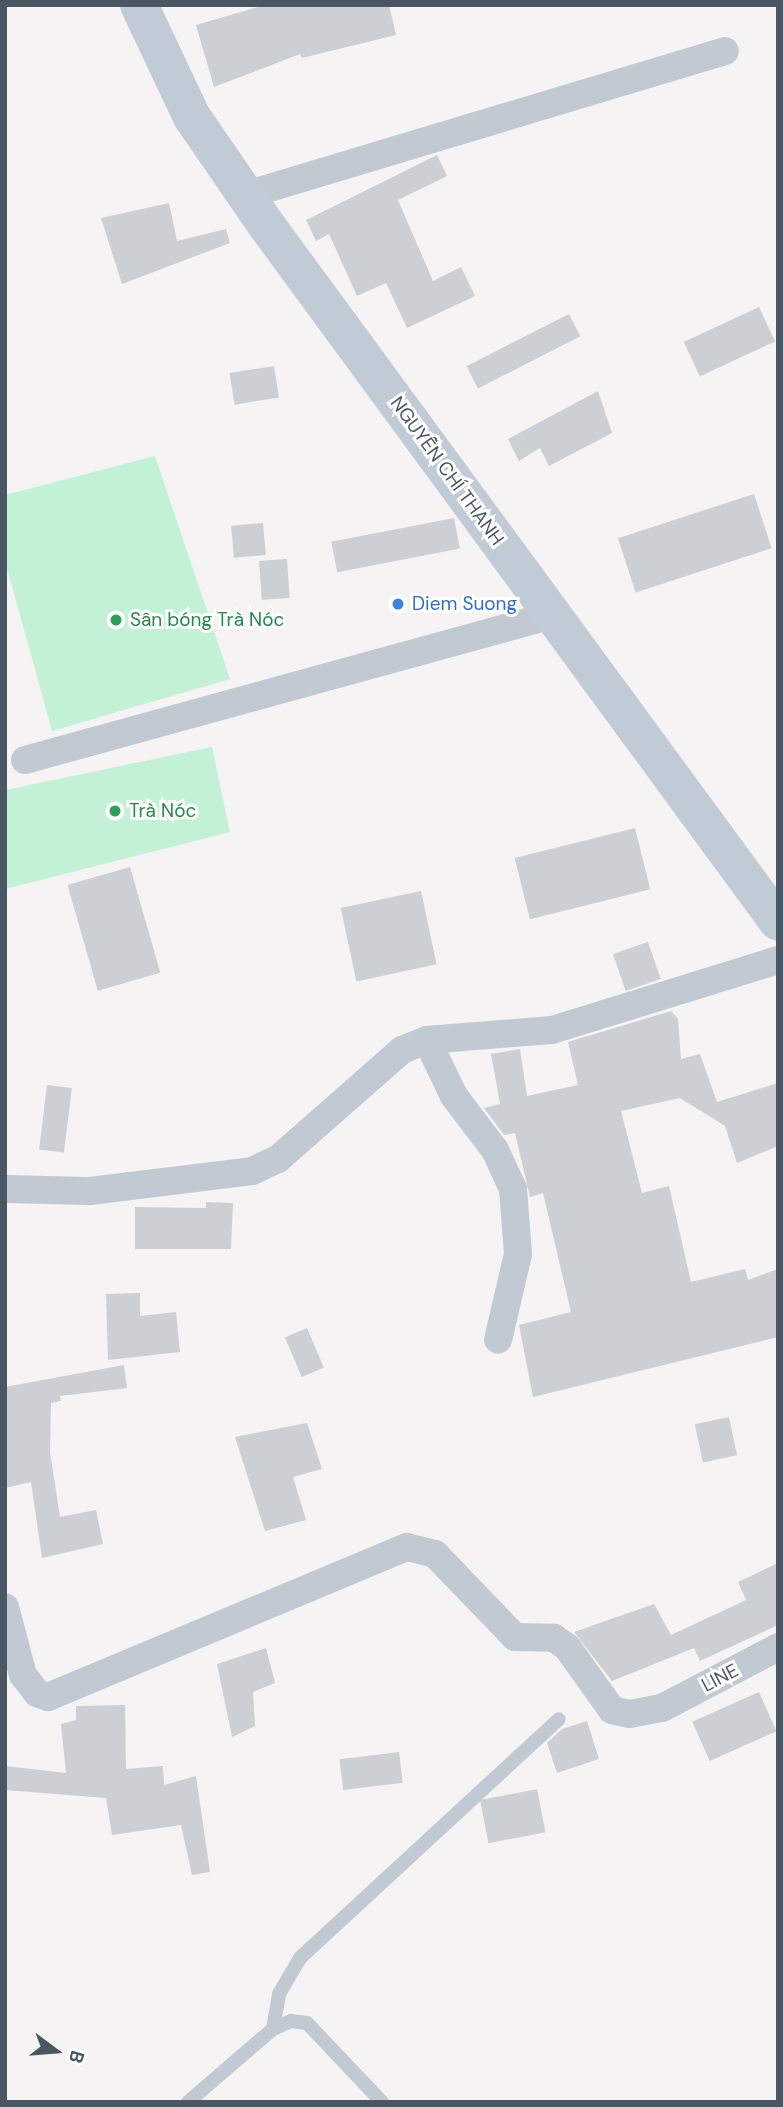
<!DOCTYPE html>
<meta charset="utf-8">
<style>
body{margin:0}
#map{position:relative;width:783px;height:2107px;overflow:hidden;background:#f5f3f3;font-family:"DM Sans",sans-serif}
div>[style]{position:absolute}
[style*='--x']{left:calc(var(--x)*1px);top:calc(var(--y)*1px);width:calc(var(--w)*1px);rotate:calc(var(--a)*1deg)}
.green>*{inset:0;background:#c3f1d5}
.building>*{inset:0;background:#cdcfd5;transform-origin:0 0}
.service>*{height:14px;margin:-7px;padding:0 7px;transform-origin:7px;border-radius:7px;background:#c1cad2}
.minor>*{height:28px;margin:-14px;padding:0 14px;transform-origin:14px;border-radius:14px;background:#c1cad2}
.secondary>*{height:38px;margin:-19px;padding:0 19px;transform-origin:19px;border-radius:19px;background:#c1cbd6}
.dots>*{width:19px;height:19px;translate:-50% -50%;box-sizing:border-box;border:4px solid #fff;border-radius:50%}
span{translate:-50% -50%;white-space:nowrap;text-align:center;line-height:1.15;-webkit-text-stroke:6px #fff;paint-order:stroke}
.street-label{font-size:19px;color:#4a5661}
.shop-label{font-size:19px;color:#366cbe}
.left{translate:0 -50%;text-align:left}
.leisure-label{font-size:19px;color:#27864d}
.frame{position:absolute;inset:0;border:7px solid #4a5661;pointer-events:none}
.north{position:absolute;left:21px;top:2016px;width:70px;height:70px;-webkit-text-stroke:5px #fff;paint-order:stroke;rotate:106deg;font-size:19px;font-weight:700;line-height:28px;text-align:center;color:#4a5661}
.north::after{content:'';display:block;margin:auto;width:24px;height:32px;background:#4a5661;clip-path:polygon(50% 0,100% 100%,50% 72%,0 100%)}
</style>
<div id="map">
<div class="green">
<i style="clip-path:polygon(155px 456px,230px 679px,52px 731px,5px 561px,5px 495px)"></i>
<i style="clip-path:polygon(212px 747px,230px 832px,5px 889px,5px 790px)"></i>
</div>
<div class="building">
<i style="clip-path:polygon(265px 5px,389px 5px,396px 35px,302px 58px,300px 54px,214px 87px,196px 25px)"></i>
<i style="clip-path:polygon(437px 155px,447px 176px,398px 200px,433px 281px,461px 267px,475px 296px,407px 328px,386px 283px,357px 296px,329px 234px,316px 241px,306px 220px)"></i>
<i style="clip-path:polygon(169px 203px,177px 241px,226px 229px,230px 243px,122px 284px,101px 218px)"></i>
<i style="left:759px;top:307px;width:38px;height:83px;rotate:65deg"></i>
<i style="left:569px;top:314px;width:25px;height:115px;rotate:63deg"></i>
<i style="left:274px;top:366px;width:32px;height:45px;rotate:81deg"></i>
<i style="clip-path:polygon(598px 391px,612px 433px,549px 466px,540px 448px,519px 461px,508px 439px)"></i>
<i style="left:754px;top:494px;width:57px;height:143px;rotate:72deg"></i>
<i style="left:454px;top:518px;width:31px;height:125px;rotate:79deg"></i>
<i style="left:263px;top:523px;width:32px;height:32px;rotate:85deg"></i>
<i style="left:287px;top:559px;width:39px;height:28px;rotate:86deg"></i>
<i style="left:635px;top:828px;width:63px;height:124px;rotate:76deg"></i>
<i style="left:130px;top:867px;width:110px;height:65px;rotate:74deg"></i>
<i style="left:421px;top:891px;width:75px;height:82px;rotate:78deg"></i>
<i style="left:648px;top:942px;width:39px;height:37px;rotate:71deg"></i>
<i style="clip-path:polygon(671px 1011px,678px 1019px,681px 1059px,700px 1054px,717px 1102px,778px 1083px,778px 1146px,737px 1163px,725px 1126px,680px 1098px,621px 1111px,642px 1193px,669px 1186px,691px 1282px,745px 1269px,748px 1280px,778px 1269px,778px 1337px,533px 1397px,519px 1325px,571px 1312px,543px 1193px,530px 1197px,515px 1133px,504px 1135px,484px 1108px,500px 1104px,491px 1054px,520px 1049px,527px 1096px,578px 1085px,568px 1042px)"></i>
<i style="left:47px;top:1085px;width:25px;height:65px;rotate:7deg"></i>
<i style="clip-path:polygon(206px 1202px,233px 1203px,231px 1249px,135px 1249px,135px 1207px,206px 1208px)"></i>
<i style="clip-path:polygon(140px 1293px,140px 1316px,176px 1312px,180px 1352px,108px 1360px,106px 1294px)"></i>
<i style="left:307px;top:1328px;width:43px;height:24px;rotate:67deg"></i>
<i style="clip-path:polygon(124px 1365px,127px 1388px,60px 1396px,61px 1401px,51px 1403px,50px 1452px,60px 1517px,96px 1510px,103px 1544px,42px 1558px,31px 1482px,5px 1488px,5px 1387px)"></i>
<i style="left:729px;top:1417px;width:39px;height:35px;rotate:78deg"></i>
<i style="clip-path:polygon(307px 1423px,322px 1469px,293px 1477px,306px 1520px,265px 1531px,235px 1437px)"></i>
<i style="clip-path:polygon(778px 1563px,778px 1625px,700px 1661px,694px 1648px,612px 1681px,574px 1632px,654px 1604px,671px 1635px,746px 1600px,738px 1582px)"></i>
<i style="clip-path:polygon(266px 1648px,275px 1683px,253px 1692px,255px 1726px,232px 1737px,217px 1664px)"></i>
<i style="left:759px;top:1692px;width:43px;height:73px;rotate:66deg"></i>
<i style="clip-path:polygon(125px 1705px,126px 1769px,163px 1766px,164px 1785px,196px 1776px,210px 1872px,192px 1875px,181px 1825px,112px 1835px,106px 1798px,5px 1790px,5px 1766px,66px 1773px,61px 1724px,76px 1720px,76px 1706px)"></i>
<i style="clip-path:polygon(587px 1721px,599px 1759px,557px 1773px,547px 1743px,562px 1729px)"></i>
<i style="left:399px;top:1752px;width:31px;height:60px;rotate:83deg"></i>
<i style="left:537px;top:1789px;width:44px;height:58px;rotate:79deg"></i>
</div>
<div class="service">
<i style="--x:273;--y:2029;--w:36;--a:-80"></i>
<i style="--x:279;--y:1994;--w:42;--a:-59.7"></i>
<i style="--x:300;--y:1958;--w:352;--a:-42.7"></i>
<i style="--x:188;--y:2102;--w:112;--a:-40.7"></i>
<i style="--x:273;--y:2029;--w:20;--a:-24"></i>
<i style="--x:291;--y:2021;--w:16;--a:7"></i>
<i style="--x:307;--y:2023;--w:109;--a:46.5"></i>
</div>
<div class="minor">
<i style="--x:246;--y:195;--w:500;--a:-16.73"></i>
<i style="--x:25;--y:760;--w:548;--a:-15.36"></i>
<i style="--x:427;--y:1040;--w:62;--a:64.3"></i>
<i style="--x:454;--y:1096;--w:68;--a:52.8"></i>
<i style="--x:495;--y:1150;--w:43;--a:65.2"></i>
<i style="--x:513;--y:1189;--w:65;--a:85.6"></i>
<i style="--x:518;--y:1254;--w:88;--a:103.1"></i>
<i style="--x:5;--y:1189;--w:85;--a:1.3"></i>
<i style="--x:90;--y:1191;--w:163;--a:-7"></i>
<i style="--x:252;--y:1171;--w:29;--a:-25"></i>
<i style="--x:278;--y:1159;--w:165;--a:-41.3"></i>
<i style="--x:402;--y:1050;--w:27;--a:-22"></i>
<i style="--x:427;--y:1040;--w:125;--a:-4.6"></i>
<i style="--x:552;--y:1030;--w:237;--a:-17.2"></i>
<i style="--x:5;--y:1607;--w:70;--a:75.2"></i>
<i style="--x:23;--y:1675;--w:23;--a:52"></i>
<i style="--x:37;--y:1693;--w:12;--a:20"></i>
<i style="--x:48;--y:1697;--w:389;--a:-22.7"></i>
<i style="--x:407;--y:1547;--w:29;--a:14"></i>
<i style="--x:435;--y:1554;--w:115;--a:46.1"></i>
<i style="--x:515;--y:1637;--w:39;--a:1"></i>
<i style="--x:554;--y:1638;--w:16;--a:35"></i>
<i style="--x:567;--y:1647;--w:77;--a:54.5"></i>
<i style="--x:612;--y:1710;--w:18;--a:13"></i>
<i style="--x:630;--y:1714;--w:33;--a:-11"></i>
<i style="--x:662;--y:1708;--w:131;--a:-27.7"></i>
</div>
<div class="secondary">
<i style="--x:139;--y:5;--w:124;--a:64.7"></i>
<i style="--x:192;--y:117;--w:132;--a:55.5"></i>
<i style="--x:267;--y:226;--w:863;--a:53.71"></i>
</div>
<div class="dots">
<i style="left:398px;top:604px;background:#3f7fe0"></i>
<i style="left:116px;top:620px;background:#2e9e5b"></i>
<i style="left:115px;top:811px;background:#2e9e5b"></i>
</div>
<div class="street-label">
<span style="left:447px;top:471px;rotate:54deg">NGUYỄN CHÍ THANH</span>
<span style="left:720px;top:1678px;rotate:-28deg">LINE</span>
</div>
<div class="shop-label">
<span class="left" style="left:412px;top:604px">Diem Suong</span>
</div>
<div class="leisure-label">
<span class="left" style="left:130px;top:620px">Sân bóng Trà Nóc</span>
<span class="left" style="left:129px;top:811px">Trà Nóc</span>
</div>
<div class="frame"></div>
<div class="north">B</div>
</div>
